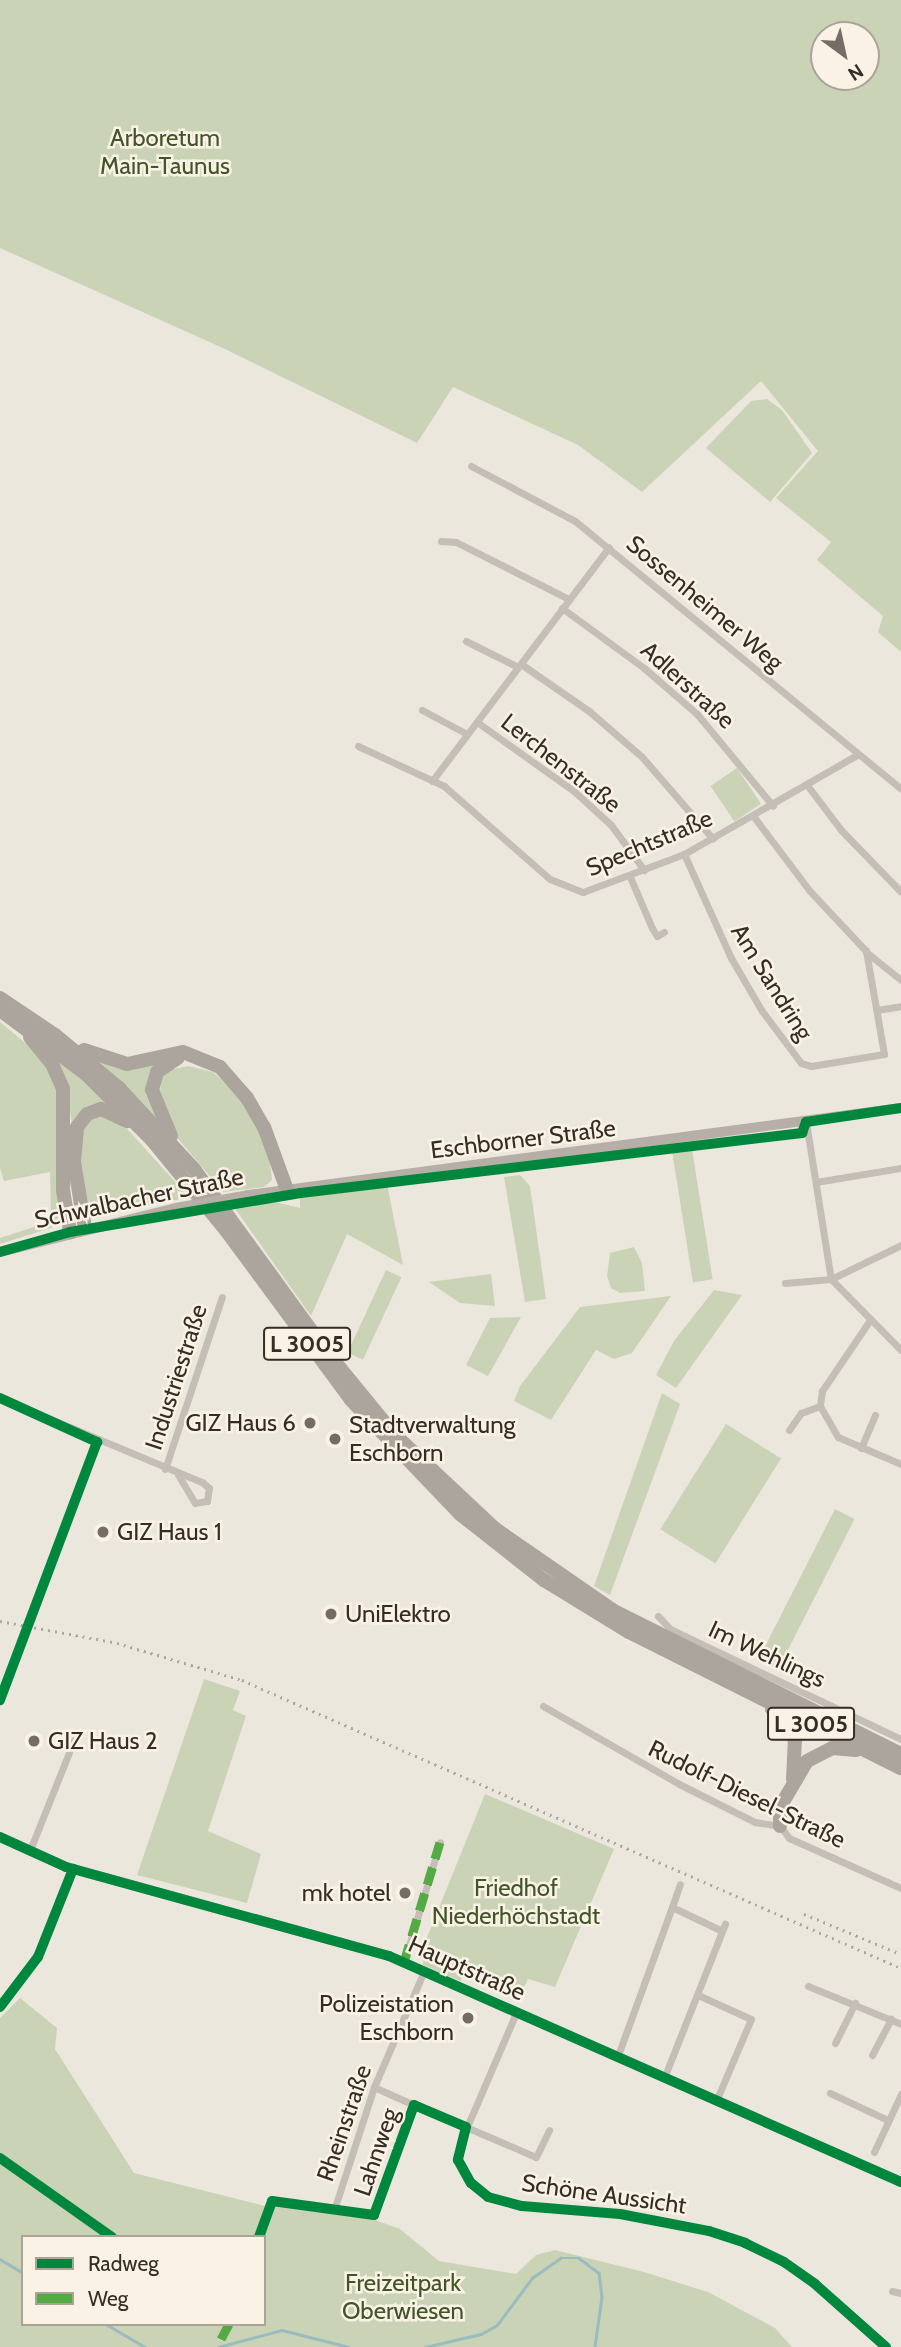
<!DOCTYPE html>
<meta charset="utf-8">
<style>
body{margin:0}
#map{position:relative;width:901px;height:2347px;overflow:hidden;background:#ece7dd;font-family:Cabin,sans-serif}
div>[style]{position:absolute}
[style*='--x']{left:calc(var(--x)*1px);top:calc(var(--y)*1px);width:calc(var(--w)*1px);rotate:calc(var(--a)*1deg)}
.green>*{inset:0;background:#cbd3b6;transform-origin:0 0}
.stream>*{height:2.5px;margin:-1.25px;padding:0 1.25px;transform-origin:1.25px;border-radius:1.25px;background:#99bcbe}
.street>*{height:7px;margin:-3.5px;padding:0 3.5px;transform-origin:3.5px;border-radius:3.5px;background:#c5beb7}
.secondary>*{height:10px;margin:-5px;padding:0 5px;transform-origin:5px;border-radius:5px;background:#b6aea7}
.highway>*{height:14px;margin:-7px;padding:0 7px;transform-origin:7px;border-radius:7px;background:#aba59d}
.rail>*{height:2.5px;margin-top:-1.25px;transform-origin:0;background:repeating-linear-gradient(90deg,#aca7a1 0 2px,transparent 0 7px)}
.secondary-bridge>*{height:10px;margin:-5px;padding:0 5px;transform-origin:5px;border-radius:5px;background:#b6aea7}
.quiet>*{height:9px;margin-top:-4.5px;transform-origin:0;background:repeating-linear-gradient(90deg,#54ab44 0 18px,transparent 0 27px)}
.cycleway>*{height:10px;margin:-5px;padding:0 5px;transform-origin:5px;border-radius:5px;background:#00873e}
.dots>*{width:19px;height:19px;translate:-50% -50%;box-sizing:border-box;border:4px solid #faf2e4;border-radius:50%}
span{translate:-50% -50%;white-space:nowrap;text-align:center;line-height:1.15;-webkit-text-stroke:5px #faf2e4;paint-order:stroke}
.shield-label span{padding:2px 5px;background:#faf2e4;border:2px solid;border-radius:5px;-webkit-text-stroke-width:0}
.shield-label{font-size:23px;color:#352c25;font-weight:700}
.park-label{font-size:24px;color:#405528}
.street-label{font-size:24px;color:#352c25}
.poi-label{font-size:24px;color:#352c25}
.right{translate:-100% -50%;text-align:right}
.left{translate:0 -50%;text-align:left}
.legend{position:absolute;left:21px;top:2235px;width:245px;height:91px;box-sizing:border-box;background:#faf2e4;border:2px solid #aba398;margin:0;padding:9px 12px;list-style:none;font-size:21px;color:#352c25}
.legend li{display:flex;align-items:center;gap:14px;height:35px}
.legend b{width:35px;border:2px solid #aba398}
.north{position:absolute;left:810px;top:21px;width:70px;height:70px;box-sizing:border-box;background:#faf2e4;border:2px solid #aba398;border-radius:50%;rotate:147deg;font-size:19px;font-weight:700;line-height:28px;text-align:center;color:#352c25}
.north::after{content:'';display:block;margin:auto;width:24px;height:32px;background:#756d65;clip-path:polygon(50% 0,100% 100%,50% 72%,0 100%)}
</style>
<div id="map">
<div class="green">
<i style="clip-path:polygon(evenodd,0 0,901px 0,901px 652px,878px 632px,883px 616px,817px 560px,831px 542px,776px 498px,818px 451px,761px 381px,642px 492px,578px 445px,453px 387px,417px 443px,225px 349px,0 248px,0 0,866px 35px,866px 77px,824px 77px,824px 35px,866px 35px)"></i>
<i style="clip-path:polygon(767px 399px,782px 410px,812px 453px,770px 502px,706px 448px,751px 401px)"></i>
<i style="left:737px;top:768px;width:43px;height:32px;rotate:56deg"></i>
<i style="clip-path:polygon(0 1022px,35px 1051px,57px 1084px,61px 1214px,51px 1228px,0 1244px,0 1238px,46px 1223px,51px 1216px,50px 1172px,4px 1181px,0 1168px)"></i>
<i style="clip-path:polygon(43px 1048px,72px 1066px,108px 1101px,85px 1107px,72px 1126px,66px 1078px)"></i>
<i style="clip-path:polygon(81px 1051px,126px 1071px,166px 1058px,153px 1067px,145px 1093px,165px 1132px)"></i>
<i style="clip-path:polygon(188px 1066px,213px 1072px,238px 1096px,257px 1128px,270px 1163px,272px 1180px,264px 1187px,223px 1192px,174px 1134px,160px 1094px,161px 1081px,166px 1071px)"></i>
<i style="clip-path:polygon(96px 1114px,119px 1120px,189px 1197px,100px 1216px,87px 1209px,80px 1158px,83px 1124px)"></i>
<i style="left:692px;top:1149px;width:132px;height:20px;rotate:81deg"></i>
<i style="clip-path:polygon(520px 1175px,530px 1186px,546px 1299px,525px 1302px,504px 1177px)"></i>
<i style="clip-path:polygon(387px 1184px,403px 1265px,347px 1234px,311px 1316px,234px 1207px,271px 1201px,300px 1208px,300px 1196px)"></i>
<i style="clip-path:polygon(634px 1247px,642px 1263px,645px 1291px,620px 1293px,611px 1288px,607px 1276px,610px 1253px)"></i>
<i style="left:386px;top:1270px;width:17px;height:91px;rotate:25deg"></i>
<i style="clip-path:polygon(491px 1274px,495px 1306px,460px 1303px,429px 1282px)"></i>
<i style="clip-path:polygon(714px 1290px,742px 1295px,676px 1388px,656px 1375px,674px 1341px)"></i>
<i style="clip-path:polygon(671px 1296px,632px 1353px,614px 1359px,596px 1350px,551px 1420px,514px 1401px,520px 1386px,580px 1307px)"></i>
<i style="clip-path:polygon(521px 1317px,488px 1376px,466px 1365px,490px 1318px)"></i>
<i style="clip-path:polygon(662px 1393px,680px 1404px,610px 1595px,594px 1586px)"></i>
<i style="left:726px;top:1424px;width:65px;height:124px;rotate:32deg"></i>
<i style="left:835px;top:1509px;width:22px;height:168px;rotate:27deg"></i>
<i style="clip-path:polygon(204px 1679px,240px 1691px,233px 1710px,246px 1716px,208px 1831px,261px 1854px,247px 1903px,137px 1875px)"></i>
<i style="clip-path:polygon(485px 1794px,614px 1849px,555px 1987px,528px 1979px,521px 1993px,465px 1972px,460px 1981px,423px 1965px,426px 1940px)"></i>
<i style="clip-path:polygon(evenodd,20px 1998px,57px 2028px,55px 2049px,134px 2173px,273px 2208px,277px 2198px,375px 2220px,400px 2229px,439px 2261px,516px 2274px,536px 2255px,555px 2250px,644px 2272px,708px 2292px,775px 2328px,792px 2347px,0 2347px,0 2018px,20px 1998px,23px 2237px,264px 2237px,264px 2324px,23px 2324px,23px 2237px)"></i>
</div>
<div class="stream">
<i style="--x:0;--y:2259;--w:27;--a:31"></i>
<i style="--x:106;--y:2324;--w:45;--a:30.5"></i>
<i style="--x:218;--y:2347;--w:66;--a:-14.9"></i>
<i style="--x:282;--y:2330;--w:69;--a:14.2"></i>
<i style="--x:425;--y:2347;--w:57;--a:-13.1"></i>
<i style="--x:481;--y:2334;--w:18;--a:-29"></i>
<i style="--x:497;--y:2325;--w:59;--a:-53.3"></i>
<i style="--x:532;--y:2278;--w:35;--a:-35"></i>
<i style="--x:561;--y:2258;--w:18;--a:0"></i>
<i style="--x:579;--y:2258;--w:25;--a:37"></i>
<i style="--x:599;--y:2273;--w:24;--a:83"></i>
<i style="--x:602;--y:2297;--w:50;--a:98"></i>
</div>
<div class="street">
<i style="--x:471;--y:466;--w:118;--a:27.9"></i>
<i style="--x:575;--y:521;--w:422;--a:39.4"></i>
<i style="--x:441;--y:541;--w:15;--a:4"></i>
<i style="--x:456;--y:542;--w:127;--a:26.8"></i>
<i style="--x:562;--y:608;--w:102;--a:36.2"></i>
<i style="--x:644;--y:668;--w:70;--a:41"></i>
<i style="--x:697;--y:714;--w:119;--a:50.4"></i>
<i style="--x:466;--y:641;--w:58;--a:26.6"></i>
<i style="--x:521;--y:664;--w:83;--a:34.7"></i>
<i style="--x:589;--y:711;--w:70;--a:41"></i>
<i style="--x:642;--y:757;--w:108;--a:49.1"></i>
<i style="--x:422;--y:710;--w:51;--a:28.1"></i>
<i style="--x:477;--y:722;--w:120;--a:35.5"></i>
<i style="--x:575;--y:792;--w:49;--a:42.5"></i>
<i style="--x:611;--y:825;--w:56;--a:53.7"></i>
<i style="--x:358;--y:746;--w:95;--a:24.9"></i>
<i style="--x:444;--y:786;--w:141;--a:41.3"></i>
<i style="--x:550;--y:879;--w:35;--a:22"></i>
<i style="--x:583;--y:892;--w:108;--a:-20.6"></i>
<i style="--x:684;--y:854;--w:199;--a:-29.8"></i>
<i style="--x:432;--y:781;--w:293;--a:-52.9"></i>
<i style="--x:807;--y:785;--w:56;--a:52.9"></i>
<i style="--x:841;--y:830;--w:86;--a:45.9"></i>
<i style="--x:684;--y:854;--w:114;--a:65.7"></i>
<i style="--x:731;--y:958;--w:61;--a:59.7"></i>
<i style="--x:762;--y:1011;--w:65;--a:53.1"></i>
<i style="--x:801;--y:1063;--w:10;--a:17"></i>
<i style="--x:811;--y:1066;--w:74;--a:-9.3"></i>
<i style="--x:884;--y:1054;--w:105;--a:-99.9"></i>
<i style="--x:866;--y:951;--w:83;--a:-133.1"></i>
<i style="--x:809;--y:890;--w:91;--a:-127"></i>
<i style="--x:630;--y:877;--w:56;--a:66.7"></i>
<i style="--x:652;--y:928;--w:9;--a:58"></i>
<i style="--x:657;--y:936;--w:8;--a:-30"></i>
<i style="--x:866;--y:952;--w:45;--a:38.7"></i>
<i style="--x:877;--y:1010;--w:24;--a:-9"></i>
<i style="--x:806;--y:1122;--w:159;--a:81"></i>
<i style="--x:831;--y:1279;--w:100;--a:45.4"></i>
<i style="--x:816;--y:1182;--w:86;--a:-9.4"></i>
<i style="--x:785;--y:1283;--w:46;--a:-5"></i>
<i style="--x:831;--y:1279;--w:78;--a:-25.9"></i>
<i style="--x:870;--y:1320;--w:86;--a:124.1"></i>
<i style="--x:822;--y:1391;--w:15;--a:98"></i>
<i style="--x:820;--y:1406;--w:36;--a:60"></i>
<i style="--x:838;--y:1437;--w:69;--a:23.2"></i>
<i style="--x:0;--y:1398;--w:219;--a:22.6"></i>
<i style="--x:202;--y:1482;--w:9;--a:41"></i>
<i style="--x:209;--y:1488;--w:13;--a:99"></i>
<i style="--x:207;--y:1501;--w:12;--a:171"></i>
<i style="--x:195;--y:1503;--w:33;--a:-121"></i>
<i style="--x:789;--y:1430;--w:21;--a:-55"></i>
<i style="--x:801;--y:1413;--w:20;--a:-20"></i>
<i style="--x:861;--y:1448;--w:36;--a:-67"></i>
<i style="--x:165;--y:1469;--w:181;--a:-71.7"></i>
<i style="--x:658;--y:1616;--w:18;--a:47"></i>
<i style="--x:670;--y:1629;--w:256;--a:25.5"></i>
<i style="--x:543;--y:1706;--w:157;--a:29.8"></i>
<i style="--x:679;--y:1784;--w:85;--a:26.6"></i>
<i style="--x:755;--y:1822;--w:25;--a:9"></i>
<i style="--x:780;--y:1826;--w:15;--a:53"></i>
<i style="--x:789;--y:1838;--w:123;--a:24.1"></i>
<i style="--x:30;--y:1850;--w:118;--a:-68.2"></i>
<i style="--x:672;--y:1907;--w:24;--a:-71"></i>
<i style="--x:404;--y:1962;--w:125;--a:-73.3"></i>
<i style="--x:808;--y:1986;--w:100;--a:22.2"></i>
<i style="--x:698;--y:1995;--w:58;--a:24.4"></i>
<i style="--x:751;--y:2019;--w:89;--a:113.1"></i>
<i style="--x:516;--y:2013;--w:142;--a:113.3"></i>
<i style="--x:460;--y:2143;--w:17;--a:97"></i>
<i style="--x:458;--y:2160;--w:26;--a:61"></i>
<i style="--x:471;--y:2183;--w:22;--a:39"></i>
<i style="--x:488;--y:2197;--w:35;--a:15"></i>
<i style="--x:522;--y:2206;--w:98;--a:4.7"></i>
<i style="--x:620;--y:2214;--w:91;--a:10.8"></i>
<i style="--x:709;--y:2231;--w:38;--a:18"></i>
<i style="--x:745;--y:2243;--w:43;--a:26"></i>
<i style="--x:784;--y:2262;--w:38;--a:35"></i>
<i style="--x:815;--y:2284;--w:95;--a:41.6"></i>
<i style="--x:835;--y:2043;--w:45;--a:-63.4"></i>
<i style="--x:872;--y:2055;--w:41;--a:-62.2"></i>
<i style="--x:617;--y:2058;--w:161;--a:-70"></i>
<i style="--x:672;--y:1907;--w:55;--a:25.6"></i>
<i style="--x:664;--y:2078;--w:166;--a:-68.4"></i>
<i style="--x:374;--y:2087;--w:44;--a:24.2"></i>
<i style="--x:414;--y:2105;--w:117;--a:110"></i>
<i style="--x:374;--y:2215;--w:40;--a:-172.9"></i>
<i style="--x:334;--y:2210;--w:129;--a:-72"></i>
<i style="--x:374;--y:2087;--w:126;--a:-66.7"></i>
<i style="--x:830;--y:2093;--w:64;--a:25"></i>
<i style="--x:466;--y:2127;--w:76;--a:23.2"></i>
<i style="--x:536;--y:2157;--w:30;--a:-64"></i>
<i style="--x:874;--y:2152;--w:64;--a:-65"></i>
<i style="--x:892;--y:2291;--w:9;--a:13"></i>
</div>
<div class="secondary">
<i style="--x:248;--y:1195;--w:659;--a:-7.59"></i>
<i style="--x:0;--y:1252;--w:181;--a:-14"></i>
<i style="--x:0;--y:1837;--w:72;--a:24.4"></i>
<i style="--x:66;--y:1867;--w:335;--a:15.4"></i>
<i style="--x:389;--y:1956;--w:560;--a:23.82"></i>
</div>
<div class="highway">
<i style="--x:0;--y:998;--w:66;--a:33.9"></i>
<i style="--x:55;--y:1035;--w:83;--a:39.6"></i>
<i style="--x:119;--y:1088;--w:110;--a:47.2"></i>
<i style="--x:194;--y:1169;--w:225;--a:54"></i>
<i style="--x:326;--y:1351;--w:106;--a:50.7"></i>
<i style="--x:393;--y:1433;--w:139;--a:43.2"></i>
<i style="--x:494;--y:1528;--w:146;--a:34.7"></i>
<i style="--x:614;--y:1611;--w:321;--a:26.5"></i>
<i style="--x:0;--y:1010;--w:107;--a:36.7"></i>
<i style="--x:86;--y:1074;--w:93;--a:45"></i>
<i style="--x:152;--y:1140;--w:120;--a:50.7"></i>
<i style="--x:228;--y:1233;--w:207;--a:53.6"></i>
<i style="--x:351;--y:1400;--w:158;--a:46.3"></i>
<i style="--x:460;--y:1514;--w:107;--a:38.2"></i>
<i style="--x:544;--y:1580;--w:100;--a:31.5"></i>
<i style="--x:629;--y:1632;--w:304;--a:26.6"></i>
<i style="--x:30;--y:1037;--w:35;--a:51"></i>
<i style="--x:52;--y:1064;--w:27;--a:66"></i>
<i style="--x:63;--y:1089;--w:101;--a:90"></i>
<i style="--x:63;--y:1190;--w:43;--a:80.5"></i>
<i style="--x:84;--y:1050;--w:45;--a:18"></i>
<i style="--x:127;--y:1064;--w:57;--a:-12.1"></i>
<i style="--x:183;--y:1052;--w:40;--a:22"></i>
<i style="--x:220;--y:1067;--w:41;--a:48.9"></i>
<i style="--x:247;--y:1098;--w:34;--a:60"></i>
<i style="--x:264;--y:1127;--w:67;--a:69.9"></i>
<i style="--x:171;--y:1136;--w:50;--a:-112.4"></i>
<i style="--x:152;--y:1090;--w:19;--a:-74"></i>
<i style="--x:157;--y:1072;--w:25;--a:-34"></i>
<i style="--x:85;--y:1228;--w:67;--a:-99.5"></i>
<i style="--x:74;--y:1162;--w:35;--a:-85"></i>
<i style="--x:77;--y:1127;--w:16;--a:-52"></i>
<i style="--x:87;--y:1114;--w:15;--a:-20"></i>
<i style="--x:101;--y:1109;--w:29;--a:25"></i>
<i style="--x:772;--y:1709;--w:38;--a:53"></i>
<i style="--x:795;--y:1739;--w:40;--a:92.9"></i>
<i style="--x:780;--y:1826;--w:19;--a:-90"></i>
<i style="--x:780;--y:1807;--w:53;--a:-59.6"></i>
<i style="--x:807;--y:1761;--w:28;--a:-27"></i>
<i style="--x:832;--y:1748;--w:24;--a:5"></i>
</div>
<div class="rail">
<i style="--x:0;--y:1621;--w:119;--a:10.6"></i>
<i style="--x:117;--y:1643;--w:130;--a:16.5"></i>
<i style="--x:242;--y:1680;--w:719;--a:23.61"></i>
<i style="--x:804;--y:1914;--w:105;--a:22.4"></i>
</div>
<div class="secondary-bridge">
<i style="--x:176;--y:1208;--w:73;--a:-10.2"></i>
</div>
<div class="quiet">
<i style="--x:404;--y:1962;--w:125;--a:-73.3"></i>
<i style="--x:221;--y:2339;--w:17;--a:-62"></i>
</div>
<div class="cycleway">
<i style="--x:0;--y:1252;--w:73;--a:-15.9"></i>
<i style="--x:70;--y:1232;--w:234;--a:-9.6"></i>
<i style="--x:301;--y:1193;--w:505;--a:-6.83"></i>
<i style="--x:802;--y:1133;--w:12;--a:-70"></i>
<i style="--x:806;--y:1122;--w:96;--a:-8.4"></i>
<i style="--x:0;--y:1398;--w:107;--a:24.4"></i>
<i style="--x:97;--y:1442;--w:276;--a:110.6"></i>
<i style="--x:0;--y:1837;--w:72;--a:24.4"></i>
<i style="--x:66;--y:1867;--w:335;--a:15.4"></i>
<i style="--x:389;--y:1956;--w:560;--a:23.82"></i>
<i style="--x:0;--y:2007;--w:63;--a:-52.8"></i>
<i style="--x:38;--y:1957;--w:95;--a:-68.3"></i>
<i style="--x:0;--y:2158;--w:137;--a:35.2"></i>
<i style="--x:259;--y:2237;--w:38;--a:-70"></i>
<i style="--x:272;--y:2201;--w:103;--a:7.8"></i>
<i style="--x:374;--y:2215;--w:117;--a:-70"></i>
<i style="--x:414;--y:2105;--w:56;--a:22.9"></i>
<i style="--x:466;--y:2127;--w:34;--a:104"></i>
<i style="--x:458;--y:2160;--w:26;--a:61"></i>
<i style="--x:471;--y:2183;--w:22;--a:39"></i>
<i style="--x:488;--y:2197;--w:35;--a:15"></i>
<i style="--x:522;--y:2206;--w:98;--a:4.7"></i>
<i style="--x:620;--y:2214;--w:91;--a:10.8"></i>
<i style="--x:709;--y:2231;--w:38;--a:18"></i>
<i style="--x:745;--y:2243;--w:43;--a:26"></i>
<i style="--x:784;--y:2262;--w:38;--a:35"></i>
<i style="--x:815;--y:2284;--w:95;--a:41.6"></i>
</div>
<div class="dots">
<i style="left:310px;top:1423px;background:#756d65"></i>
<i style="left:335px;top:1439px;background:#756d65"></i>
<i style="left:103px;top:1532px;background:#756d65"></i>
<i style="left:331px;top:1614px;background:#756d65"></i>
<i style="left:34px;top:1741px;background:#756d65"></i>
<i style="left:405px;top:1893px;background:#756d65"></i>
<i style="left:468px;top:2018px;background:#756d65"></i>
</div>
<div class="shield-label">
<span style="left:307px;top:1344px">L 3005</span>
<span style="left:811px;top:1724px">L 3005</span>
</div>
<div class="park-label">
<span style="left:165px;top:152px">Arboretum<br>Main-Taunus</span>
<span style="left:516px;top:1902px">Friedhof<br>Niederhöchstadt</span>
<span style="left:403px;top:2297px">Freizeitpark<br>Oberwiesen</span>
</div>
<div class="street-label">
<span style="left:705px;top:603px;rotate:40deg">Sossenheimer Weg</span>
<span style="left:688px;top:685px;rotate:42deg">Adlerstraße</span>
<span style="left:561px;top:763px;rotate:38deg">Lerchenstraße</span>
<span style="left:649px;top:843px;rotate:-23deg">Spechtstraße</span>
<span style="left:772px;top:982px;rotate:58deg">Am Sandring</span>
<span style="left:523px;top:1139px;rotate:-7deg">Eschborner Straße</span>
<span style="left:139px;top:1198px;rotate:-12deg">Schwalbacher Straße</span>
<span style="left:176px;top:1377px;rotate:-72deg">Industriestraße</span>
<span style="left:767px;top:1654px;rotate:25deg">Im Wehlings</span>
<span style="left:747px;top:1794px;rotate:26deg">Rudolf-Diesel-Straße</span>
<span style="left:467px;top:1968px;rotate:24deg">Hauptstraße</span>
<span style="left:344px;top:2123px;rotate:-71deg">Rheinstraße</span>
<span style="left:376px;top:2152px;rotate:-71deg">Lahnweg</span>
<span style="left:604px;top:2194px;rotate:8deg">Schöne Aussicht</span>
</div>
<div class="poi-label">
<span class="right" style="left:296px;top:1423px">GIZ Haus 6</span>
<span class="left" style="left:349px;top:1439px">Stadtverwaltung<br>Eschborn</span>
<span class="left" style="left:117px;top:1532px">GIZ Haus 1</span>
<span class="left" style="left:345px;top:1614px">UniElektro</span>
<span class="left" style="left:48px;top:1741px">GIZ Haus 2</span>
<span class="right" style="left:391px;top:1893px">mk hotel</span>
<span class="right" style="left:454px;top:2018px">Polizeistation<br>Eschborn</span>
</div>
<ul class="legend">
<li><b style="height:9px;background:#00873e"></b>Radweg</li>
<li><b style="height:9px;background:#54ab44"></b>Weg</li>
</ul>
<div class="north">N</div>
</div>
